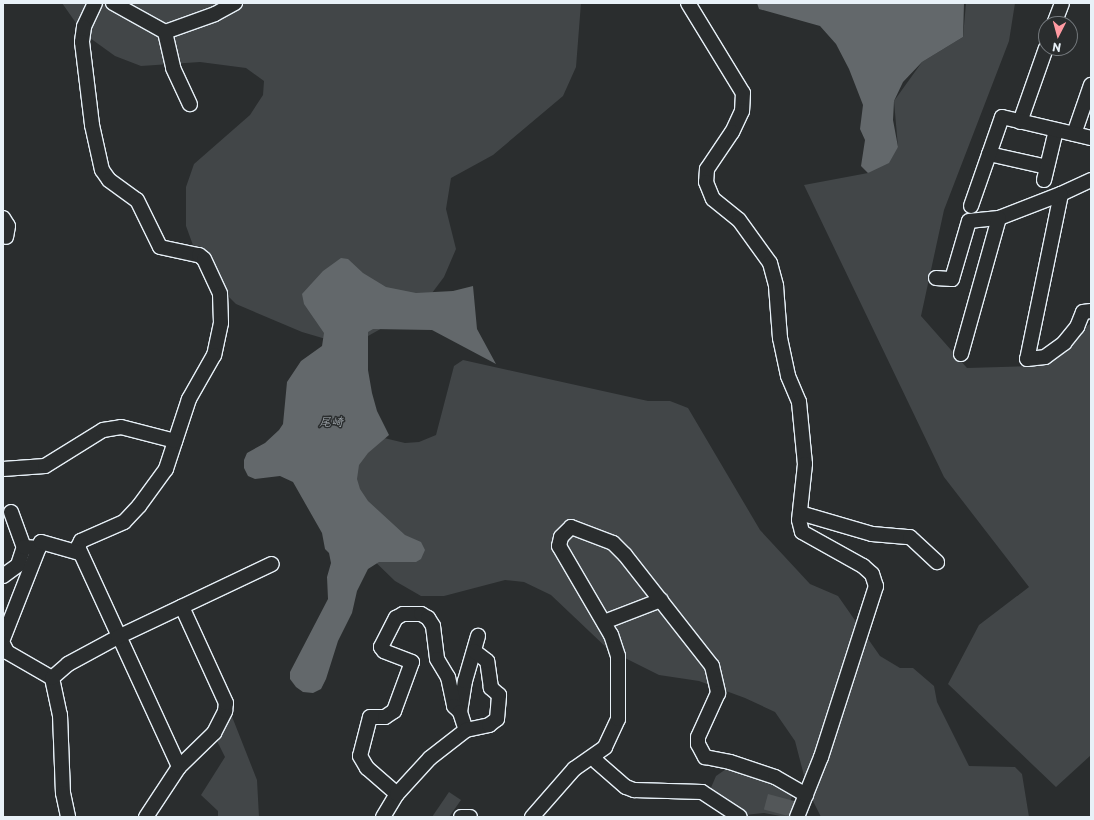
<!DOCTYPE html>
<meta charset="utf-8">
<style>
body{margin:0}
#map{position:relative;width:1094px;height:820px;overflow:hidden;background:#2a2d2e;font-family:"Playpen Sans","Klee One",sans-serif}
div>[style]{position:absolute}
[style*='--x']{left:calc(var(--x)*1px);top:calc(var(--y)*1px);width:calc(var(--w)*1px);rotate:calc(var(--a)*1deg)}
.green>*{inset:0;background:#424648}
.water>*{inset:0;background:#63686b}
.building>*{inset:0;background:#535759;transform-origin:0 0}
.roads{filter:drop-shadow(1px 0 #e8f1f8) drop-shadow(-1px 0 #e8f1f8) drop-shadow(0 1px #e8f1f8) drop-shadow(0 -1px #e8f1f8)}
.minor>*{height:14px;margin:-7px;padding:0 7px;transform-origin:7px;border-radius:7px;background:#2a2d2e}
span{translate:-50% -50%;white-space:nowrap;text-align:center;line-height:1.15;-webkit-text-stroke:3px #2a2d2e;paint-order:stroke}
.water-label{font-size:12px;color:#acb3b9;font-style:italic}
.frame{position:absolute;inset:0;border:4px solid #e8f1f8;pointer-events:none}
.north{position:absolute;left:1038px;top:16px;width:40px;height:40px;box-sizing:border-box;background:#2a2d2e;border:1px solid #767b7f;border-radius:50%;rotate:186deg;font-size:11px;font-weight:700;line-height:16px;text-align:center;color:#e8f1f8}
.north::after{content:'';display:block;margin:auto;width:14px;height:18px;background:#ff9aa2;clip-path:polygon(50% 0,100% 100%,50% 72%,0 100%)}
</style>
<div id="map">
<div class="green">
<i style="clip-path:polygon(62px 3px,581px 3px,576px 67px,563px 96px,493px 155px,451px 178px,446px 209px,456px 249px,444px 277px,423px 305px,361px 340px,336px 342px,302px 332px,236px 304px,202px 270px,186px 226px,186px 187px,194px 164px,250px 115px,263px 95px,264px 81px,246px 68px,200px 62px,141px 66px,115px 56px,83px 33px)"></i>
<i style="clip-path:polygon(966px 3px,1015px 3px,1009px 41px,944px 210px,921px 316px,967px 368px,1037px 366px,1091px 323px,1091px 755px,1056px 787px,948px 684px,979px 625px,1029px 587px,944px 477px,804px 185px,868px 173px,898px 147px,894px 101px,922px 62px,963px 37px)"></i>
<i style="clip-path:polygon(463px 360px,648px 401px,670px 401px,688px 408px,760px 530px,810px 584px,838px 596px,880px 656px,900px 668px,913px 668px,934px 686px,937px 702px,969px 766px,1015px 767px,1022px 774px,1029px 817px,821px 817px,808px 791px,795px 741px,775px 712px,745px 698px,699px 681px,659px 675px,609px 650px,551px 595px,524px 582px,505px 580px,444px 596px,421px 596px,395px 581px,365px 552px,322px 461px,359px 432px,405px 443px,419px 442px,436px 435px,454px 366px)"></i>
<i style="clip-path:polygon(229px 709px,257px 780px,259px 817px,218px 817px,218px 811px,201px 795px,225px 757px,215px 737px)"></i>
<i style="clip-path:polygon(729px 767px,743px 770px,792px 796px,786px 817px,764px 813px,744px 815px,710px 790px,716px 776px)"></i>
<i style="clip-path:polygon(449px 792px,461px 800px,449px 817px,432px 817px)"></i>
</div>
<div class="water">
<i style="clip-path:polygon(757px 3px,964px 3px,963px 37px,922px 62px,903px 82px,894px 101px,893px 120px,898px 147px,889px 163px,868px 173px,861px 166px,865px 140px,860px 129px,863px 105px,849px 69px,836px 44px,820px 26px,759px 9px)"></i>
<i style="clip-path:polygon(341px 258px,348px 259px,363px 273px,386px 287px,416px 293px,453px 291px,473px 286px,477px 329px,496px 364px,432px 330px,373px 329px,368px 332px,368px 370px,372px 393px,377px 411px,389px 435px,368px 453px,359px 465px,357px 479px,360px 489px,368px 501px,405px 535px,421px 542px,425px 550px,421px 559px,416px 562px,379px 562px,368px 569px,357px 591px,352px 613px,338px 641px,326px 679px,321px 689px,313px 693px,303px 692px,296px 687px,290px 679px,290px 672px,328px 599px,327px 577px,331px 563px,329px 553px,325px 549px,322px 533px,293px 482px,280px 476px,255px 479px,248px 476px,244px 468px,244px 460px,247px 453px,265px 443px,279px 430px,283px 424px,287px 382px,301px 361px,322px 346px,324px 333px,304px 304px,302px 294px,323px 271px)"></i>
</div>
<div class="building">
<i style="left:768px;top:794px;width:28px;height:16px;rotate:15deg"></i>
</div>
<div class="roads">
<div class="minor">
<i style="--x:95;--y:3;--w:26;--a:115"></i>
<i style="--x:84;--y:27;--w:15;--a:98"></i>
<i style="--x:82;--y:42;--w:84;--a:83.1"></i>
<i style="--x:92;--y:125;--w:46;--a:77.5"></i>
<i style="--x:102;--y:170;--w:12;--a:55"></i>
<i style="--x:109;--y:180;--w:34;--a:36"></i>
<i style="--x:137;--y:200;--w:52;--a:63.9"></i>
<i style="--x:160;--y:247;--w:40;--a:12"></i>
<i style="--x:199;--y:255;--w:6;--a:39"></i>
<i style="--x:204;--y:259;--w:38;--a:65"></i>
<i style="--x:220;--y:294;--w:29;--a:88"></i>
<i style="--x:221;--y:323;--w:33;--a:102"></i>
<i style="--x:214;--y:355;--w:51;--a:119.6"></i>
<i style="--x:189;--y:399;--w:74;--a:108.2"></i>
<i style="--x:166;--y:469;--w:46;--a:126.1"></i>
<i style="--x:139;--y:506;--w:22;--a:133"></i>
<i style="--x:124;--y:522;--w:47;--a:156.2"></i>
<i style="--x:81;--y:541;--w:7;--a:117"></i>
<i style="--x:78;--y:547;--w:242;--a:65.3"></i>
<i style="--x:113;--y:3;--w:60;--a:29.1"></i>
<i style="--x:165;--y:32;--w:53;--a:-19.8"></i>
<i style="--x:215;--y:14;--w:23;--a:-29"></i>
<i style="--x:688;--y:3;--w:105;--a:58.6"></i>
<i style="--x:743;--y:93;--w:18;--a:93"></i>
<i style="--x:742;--y:111;--w:23;--a:115"></i>
<i style="--x:732;--y:132;--w:45;--a:124"></i>
<i style="--x:707;--y:169;--w:13;--a:94"></i>
<i style="--x:706;--y:182;--w:18;--a:68"></i>
<i style="--x:713;--y:199;--w:33;--a:39"></i>
<i style="--x:739;--y:220;--w:53;--a:54.2"></i>
<i style="--x:770;--y:263;--w:24;--a:75"></i>
<i style="--x:776;--y:286;--w:52;--a:85.6"></i>
<i style="--x:780;--y:338;--w:39;--a:78"></i>
<i style="--x:788;--y:376;--w:28;--a:67"></i>
<i style="--x:799;--y:402;--w:62;--a:84.5"></i>
<i style="--x:805;--y:464;--w:56;--a:96.1"></i>
<i style="--x:799;--y:520;--w:12;--a:76"></i>
<i style="--x:802;--y:532;--w:70;--a:29.1"></i>
<i style="--x:863;--y:566;--w:12;--a:42"></i>
<i style="--x:872;--y:574;--w:13;--a:72"></i>
<i style="--x:876;--y:586;--w:180;--a:107.8"></i>
<i style="--x:821;--y:757;--w:65;--a:111.8"></i>
<i style="--x:1054;--y:24;--w:22;--a:-69"></i>
<i style="--x:165;--y:32;--w:37;--a:77"></i>
<i style="--x:173;--y:68;--w:40;--a:65"></i>
<i style="--x:1020;--y:122;--w:78;--a:-70.6"></i>
<i style="--x:1074;--y:134;--w:52;--a:-70.9"></i>
<i style="--x:989;--y:154;--w:59;--a:12.6"></i>
<i style="--x:1044;--y:180;--w:51;--a:-76.5"></i>
<i style="--x:1091;--y:180;--w:33;--a:155"></i>
<i style="--x:1061;--y:194;--w:168;--a:101.6"></i>
<i style="--x:1027;--y:359;--w:18;--a:-6"></i>
<i style="--x:1045;--y:357;--w:24;--a:-36"></i>
<i style="--x:1064;--y:343;--w:21;--a:-51"></i>
<i style="--x:1077;--y:327;--w:16;--a:-68"></i>
<i style="--x:1083;--y:312;--w:8;--a:-7"></i>
<i style="--x:971;--y:206;--w:94;--a:-70.8"></i>
<i style="--x:1002;--y:117;--w:91;--a:13.3"></i>
<i style="--x:3;--y:218;--w:9;--a:58"></i>
<i style="--x:8;--y:226;--w:11;--a:100"></i>
<i style="--x:936;--y:278;--w:16;--a:4"></i>
<i style="--x:952;--y:279;--w:60;--a:-73.7"></i>
<i style="--x:969;--y:221;--w:30;--a:-6"></i>
<i style="--x:999;--y:218;--w:66;--a:-21.2"></i>
<i style="--x:961;--y:354;--w:141;--a:-74.4"></i>
<i style="--x:3;--y:469;--w:42;--a:-4.1"></i>
<i style="--x:45;--y:466;--w:68;--a:-31.8"></i>
<i style="--x:103;--y:430;--w:18;--a:-9"></i>
<i style="--x:121;--y:427;--w:56;--a:14.5"></i>
<i style="--x:11;--y:512;--w:37;--a:70"></i>
<i style="--x:800;--y:513;--w:75;--a:16.3"></i>
<i style="--x:872;--y:534;--w:38;--a:5"></i>
<i style="--x:910;--y:537;--w:37;--a:43"></i>
<i style="--x:3;--y:576;--w:19;--a:-36"></i>
<i style="--x:18;--y:565;--w:19;--a:-72"></i>
<i style="--x:24;--y:547;--w:15;--a:4"></i>
<i style="--x:604;--y:622;--w:61;--a:-21.1"></i>
<i style="--x:3;--y:639;--w:104;--a:-68.6"></i>
<i style="--x:41;--y:542;--w:40;--a:16"></i>
<i style="--x:3;--y:644;--w:9;--a:63"></i>
<i style="--x:7;--y:652;--w:52;--a:30"></i>
<i style="--x:52;--y:678;--w:38;--a:78"></i>
<i style="--x:60;--y:715;--w:78;--a:87.8"></i>
<i style="--x:63;--y:793;--w:25;--a:78"></i>
<i style="--x:52;--y:678;--w:21;--a:-41"></i>
<i style="--x:68;--y:664;--w:57;--a:-28.4"></i>
<i style="--x:118;--y:637;--w:170;--a:-25.4"></i>
<i style="--x:460;--y:712;--w:31;--a:-81"></i>
<i style="--x:465;--y:681;--w:47;--a:-73.9"></i>
<i style="--x:595;--y:756;--w:6;--a:72"></i>
<i style="--x:597;--y:762;--w:38;--a:41"></i>
<i style="--x:626;--y:787;--w:9;--a:21"></i>
<i style="--x:634;--y:790;--w:68;--a:1.7"></i>
<i style="--x:702;--y:792;--w:45;--a:33.3"></i>
<i style="--x:397;--y:794;--w:40;--a:-139"></i>
<i style="--x:367;--y:768;--w:14;--a:-120"></i>
<i style="--x:360;--y:756;--w:40;--a:-75.6"></i>
<i style="--x:370;--y:717;--w:15;--a:0"></i>
<i style="--x:385;--y:717;--w:11;--a:-34"></i>
<i style="--x:394;--y:711;--w:52;--a:-69.8"></i>
<i style="--x:412;--y:662;--w:30;--a:-159"></i>
<i style="--x:384;--y:651;--w:5;--a:-127"></i>
<i style="--x:381;--y:647;--w:33;--a:-63"></i>
<i style="--x:396;--y:618;--w:8;--a:-30"></i>
<i style="--x:403;--y:614;--w:18;--a:0"></i>
<i style="--x:421;--y:614;--w:8;--a:30"></i>
<i style="--x:428;--y:618;--w:9;--a:58"></i>
<i style="--x:433;--y:626;--w:33;--a:83"></i>
<i style="--x:437;--y:659;--w:21;--a:59"></i>
<i style="--x:448;--y:677;--w:30;--a:78"></i>
<i style="--x:454;--y:706;--w:8;--a:45"></i>
<i style="--x:460;--y:712;--w:19;--a:72"></i>
<i style="--x:146;--y:817;--w:60;--a:-56.6"></i>
<i style="--x:179;--y:767;--w:49;--a:-44.2"></i>
<i style="--x:214;--y:733;--w:25;--a:-63"></i>
<i style="--x:225;--y:711;--w:8;--a:-83"></i>
<i style="--x:226;--y:703;--w:106;--a:-114.6"></i>
<i style="--x:383;--y:817;--w:27;--a:-59"></i>
<i style="--x:397;--y:794;--w:49;--a:-47.5"></i>
<i style="--x:430;--y:758;--w:46;--a:-37.9"></i>
<i style="--x:466;--y:730;--w:24;--a:-12"></i>
<i style="--x:489;--y:725;--w:10;--a:-37"></i>
<i style="--x:497;--y:719;--w:24;--a:-85"></i>
<i style="--x:499;--y:695;--w:11;--a:-139"></i>
<i style="--x:491;--y:688;--w:27;--a:-98"></i>
<i style="--x:487;--y:661;--w:16;--a:-142"></i>
<i style="--x:461;--y:817;--w:9;--a:0"></i>
<i style="--x:532;--y:817;--w:64;--a:-48.8"></i>
<i style="--x:574;--y:769;--w:38;--a:-35"></i>
<i style="--x:605;--y:747;--w:31;--a:-65"></i>
<i style="--x:618;--y:719;--w:63;--a:-90"></i>
<i style="--x:618;--y:656;--w:22;--a:-108"></i>
<i style="--x:611;--y:635;--w:103;--a:-120.3"></i>
<i style="--x:559;--y:546;--w:9;--a:-77"></i>
<i style="--x:561;--y:537;--w:14;--a:-45"></i>
<i style="--x:571;--y:527;--w:45;--a:20.9"></i>
<i style="--x:613;--y:543;--w:17;--a:45"></i>
<i style="--x:625;--y:555;--w:141;--a:51.9"></i>
<i style="--x:712;--y:666;--w:28;--a:77"></i>
<i style="--x:718;--y:693;--w:48;--a:114.4"></i>
<i style="--x:698;--y:737;--w:7;--a:90"></i>
<i style="--x:698;--y:744;--w:15;--a:62"></i>
<i style="--x:705;--y:757;--w:25;--a:11"></i>
<i style="--x:730;--y:762;--w:47;--a:18.4"></i>
<i style="--x:775;--y:777;--w:36;--a:30"></i>
</div>
</div>
<div class="water-label">
<span style="left:331px;top:422px">尾崎</span>
</div>
<div class="frame"></div>
<div class="north">N</div>
</div>
